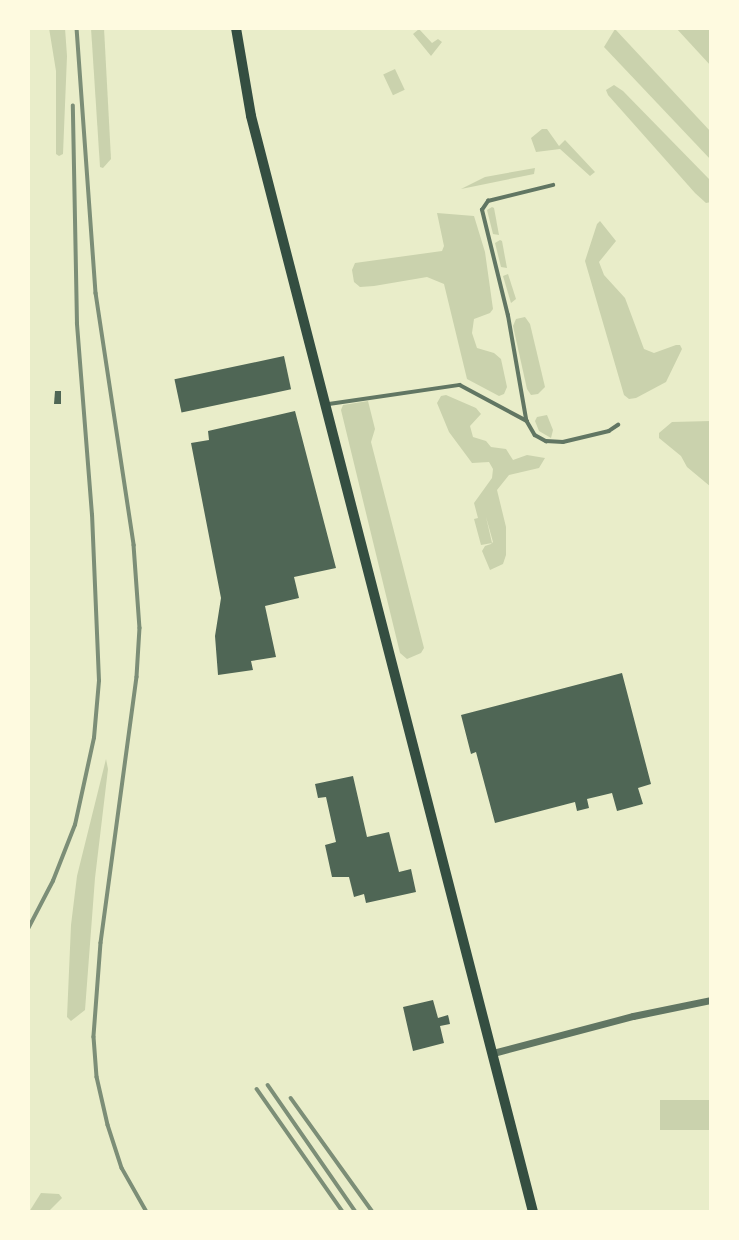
<!DOCTYPE html>
<style>
body{margin:0}
#map{position:relative;width:739px;height:1240px;overflow:hidden;background:#e9edc9;font-family:Overpass,sans-serif}
div>[style]{position:absolute}
[style*='--x']{left:calc(var(--x)*1px);top:calc(var(--y)*1px);width:calc(var(--w)*1px);rotate:calc(var(--a)*1deg)}
.green>*{inset:0;background:#cad2ad;transform-origin:0 0}
.building>*{inset:0;background:#4f6655;transform-origin:0 0}
.service>*{height:3.5px;margin:-1.75px;padding:0 1.75px;transform-origin:1.75px;border-radius:1.75px;background:#617663}
.minor>*{height:7px;margin:-3.5px;padding:0 3.5px;transform-origin:3.5px;border-radius:3.5px;background:#617663}
.primary>*{height:10px;margin:-5px;padding:0 5px;transform-origin:5px;border-radius:5px;background:#344e41}
.rail>*{height:3.5px;margin:-1.75px;padding:0 1.75px;transform-origin:1.75px;border-radius:1.75px;background:#7c8e77}
span{translate:-50% -50%;white-space:nowrap;text-align:center;line-height:1.15;-webkit-text-stroke:7px #fefae0;paint-order:stroke}
.frame{position:absolute;inset:0;border:30px solid #fefae0;pointer-events:none}
</style>
<div id="map">
<div class="green">
<i style="clip-path:polygon(49px 28px,65px 28px,67px 56px,63px 154px,59px 156px,56px 154px,56px 71px)"></i>
<i style="clip-path:polygon(91px 28px,104px 28px,111px 159px,103px 168px,100px 167px)"></i>
<i style="clip-path:polygon(676px 28px,711px 28px,711px 66px)"></i>
<i style="clip-path:polygon(419px 29px,432px 43px,438px 39px,442px 42px,431px 56px,413px 34px)"></i>
<i style="clip-path:polygon(615px 29px,711px 132px,711px 160px,604px 47px)"></i>
<i style="left:395px;top:69px;width:23px;height:13px;rotate:65deg"></i>
<i style="clip-path:polygon(614px 85px,623px 91px,709px 179px,711px 202px,706px 203px,695px 193px,608px 95px,606px 90px)"></i>
<i style="clip-path:polygon(542px 129px,547px 129px,559px 146px,565px 140px,595px 172px,590px 176px,560px 149px,536px 152px,531px 138px)"></i>
<i style="clip-path:polygon(535px 168px,534px 174px,461px 189px,485px 177px)"></i>
<i style="clip-path:polygon(492px 207px,494px 208px,499px 235px,493px 234px,487px 210px)"></i>
<i style="clip-path:polygon(437px 213px,474px 216px,485px 252px,493px 309px,490px 313px,474px 319px,472px 333px,477px 348px,494px 353px,501px 359px,507px 387px,504px 394px,499px 396px,467px 379px,444px 284px,427px 277px,374px 286px,360px 287px,354px 282px,352px 270px,355px 263px,442px 251px,444px 246px)"></i>
<i style="clip-path:polygon(600px 221px,616px 241px,599px 262px,604px 275px,625px 298px,644px 349px,654px 353px,676px 345px,680px 345px,682px 349px,666px 382px,636px 398px,629px 399px,624px 395px,585px 261px,597px 224px)"></i>
<i style="clip-path:polygon(500px 240px,502px 241px,507px 268px,501px 267px,495px 243px)"></i>
<i style="clip-path:polygon(508px 274px,516px 299px,511px 303px,503px 276px)"></i>
<i style="clip-path:polygon(525px 317px,530px 324px,545px 387px,538px 394px,531px 395px,527px 389px,513px 326px,516px 319px)"></i>
<i style="clip-path:polygon(446px 395px,476px 408px,481px 414px,470px 426px,473px 437px,486px 441px,491px 447px,506px 449px,513px 460px,527px 455px,545px 458px,539px 468px,509px 475px,497px 490px,506px 527px,506px 555px,503px 564px,490px 570px,482px 551px,485px 546px,491px 544px,493px 542px,486px 517px,492px 543px,481px 545px,474px 519px,478px 518px,474px 503px,492px 478px,493px 469px,489px 462px,472px 463px,449px 432px,437px 403px,441px 396px)"></i>
<i style="clip-path:polygon(368px 401px,375px 429px,371px 442px,424px 648px,421px 653px,407px 659px,400px 653px,341px 410px,343px 405px)"></i>
<i style="clip-path:polygon(547px 415px,553px 430px,551px 438px,539px 431px,535px 421px,537px 417px)"></i>
<i style="clip-path:polygon(711px 421px,711px 487px,687px 467px,681px 456px,659px 438px,659px 433px,672px 422px)"></i>
<i style="clip-path:polygon(106px 759px,108px 769px,95px 878px,85px 1010px,71px 1021px,67px 1017px,71px 925px,77px 876px)"></i>
<i style="left:711px;top:1100px;width:30px;height:51px;rotate:90deg"></i>
<i style="clip-path:polygon(41px 1193px,59px 1194px,62px 1198px,48px 1212px,29px 1212px)"></i>
</div>
<div class="building">
<i style="left:284px;top:356px;width:34px;height:112px;rotate:78deg"></i>
<i style="clip-path:polygon(55px 391px,61px 391px,61px 404px,54px 404px)"></i>
<i style="clip-path:polygon(295px 411px,336px 568px,294px 577px,299px 598px,265px 606px,276px 657px,251px 661px,253px 670px,218px 675px,215px 636px,221px 598px,191px 443px,209px 440px,208px 431px)"></i>
<i style="clip-path:polygon(622px 673px,651px 784px,638px 788px,643px 804px,617px 811px,612px 793px,587px 799px,589px 808px,577px 811px,575px 802px,495px 823px,476px 752px,471px 754px,461px 715px)"></i>
<i style="clip-path:polygon(353px 776px,367px 837px,389px 832px,399px 872px,411px 869px,416px 892px,366px 903px,364px 894px,354px 897px,349px 877px,332px 877px,325px 845px,336px 842px,326px 797px,318px 798px,315px 784px)"></i>
<i style="clip-path:polygon(433px 1000px,438px 1018px,448px 1015px,449px 1019px,450px 1024px,440px 1026px,444px 1043px,413px 1051px,403px 1007px)"></i>
</div>
<div class="service">
<i style="--x:329;--y:404;--w:132;--a:-8.3"></i>
<i style="--x:460;--y:385;--w:76;--a:28.2"></i>
<i style="--x:527;--y:421;--w:16;--a:60"></i>
<i style="--x:535;--y:435;--w:13;--a:29"></i>
<i style="--x:546;--y:441;--w:17;--a:3"></i>
<i style="--x:563;--y:442;--w:47;--a:-13.4"></i>
<i style="--x:609;--y:431;--w:11;--a:-34"></i>
<i style="--x:526;--y:419;--w:105;--a:-99.9"></i>
<i style="--x:508;--y:316;--w:109;--a:-103.8"></i>
<i style="--x:482;--y:210;--w:11;--a:-56"></i>
<i style="--x:488;--y:201;--w:67;--a:-13.8"></i>
</div>
<div class="minor">
<i style="--x:493;--y:1053;--w:145;--a:-14.8"></i>
<i style="--x:633;--y:1016;--w:80;--a:-11.6"></i>
</div>
<div class="primary">
<i style="--x:236;--y:28;--w:89;--a:80.3"></i>
<i style="--x:251;--y:116;--w:1132;--a:75.57"></i>
</div>
<div class="rail">
<i style="--x:77;--y:28;--w:266;--a:85.9"></i>
<i style="--x:96;--y:293;--w:255;--a:81.4"></i>
<i style="--x:134;--y:545;--w:83;--a:85.9"></i>
<i style="--x:140;--y:628;--w:49;--a:93.5"></i>
<i style="--x:137;--y:677;--w:268;--a:97.7"></i>
<i style="--x:101;--y:943;--w:94;--a:94.3"></i>
<i style="--x:94;--y:1037;--w:40;--a:85.7"></i>
<i style="--x:97;--y:1077;--w:49;--a:77.1"></i>
<i style="--x:108;--y:1125;--w:45;--a:72"></i>
<i style="--x:122;--y:1168;--w:51;--a:60.4"></i>
<i style="--x:28;--y:929;--w:54;--a:-62.5"></i>
<i style="--x:53;--y:881;--w:60;--a:-68.6"></i>
<i style="--x:75;--y:825;--w:89;--a:-77.7"></i>
<i style="--x:94;--y:738;--w:57;--a:-85"></i>
<i style="--x:99;--y:681;--w:166;--a:-92.4"></i>
<i style="--x:92;--y:515;--w:192;--a:-94.5"></i>
<i style="--x:77;--y:324;--w:218;--a:-91.1"></i>
<i style="--x:268;--y:1085;--w:155;--a:55.3"></i>
<i style="--x:257;--y:1089;--w:150;--a:55"></i>
<i style="--x:291;--y:1098;--w:140;--a:54.3"></i>
</div>
<div class="frame"></div>
</div>
